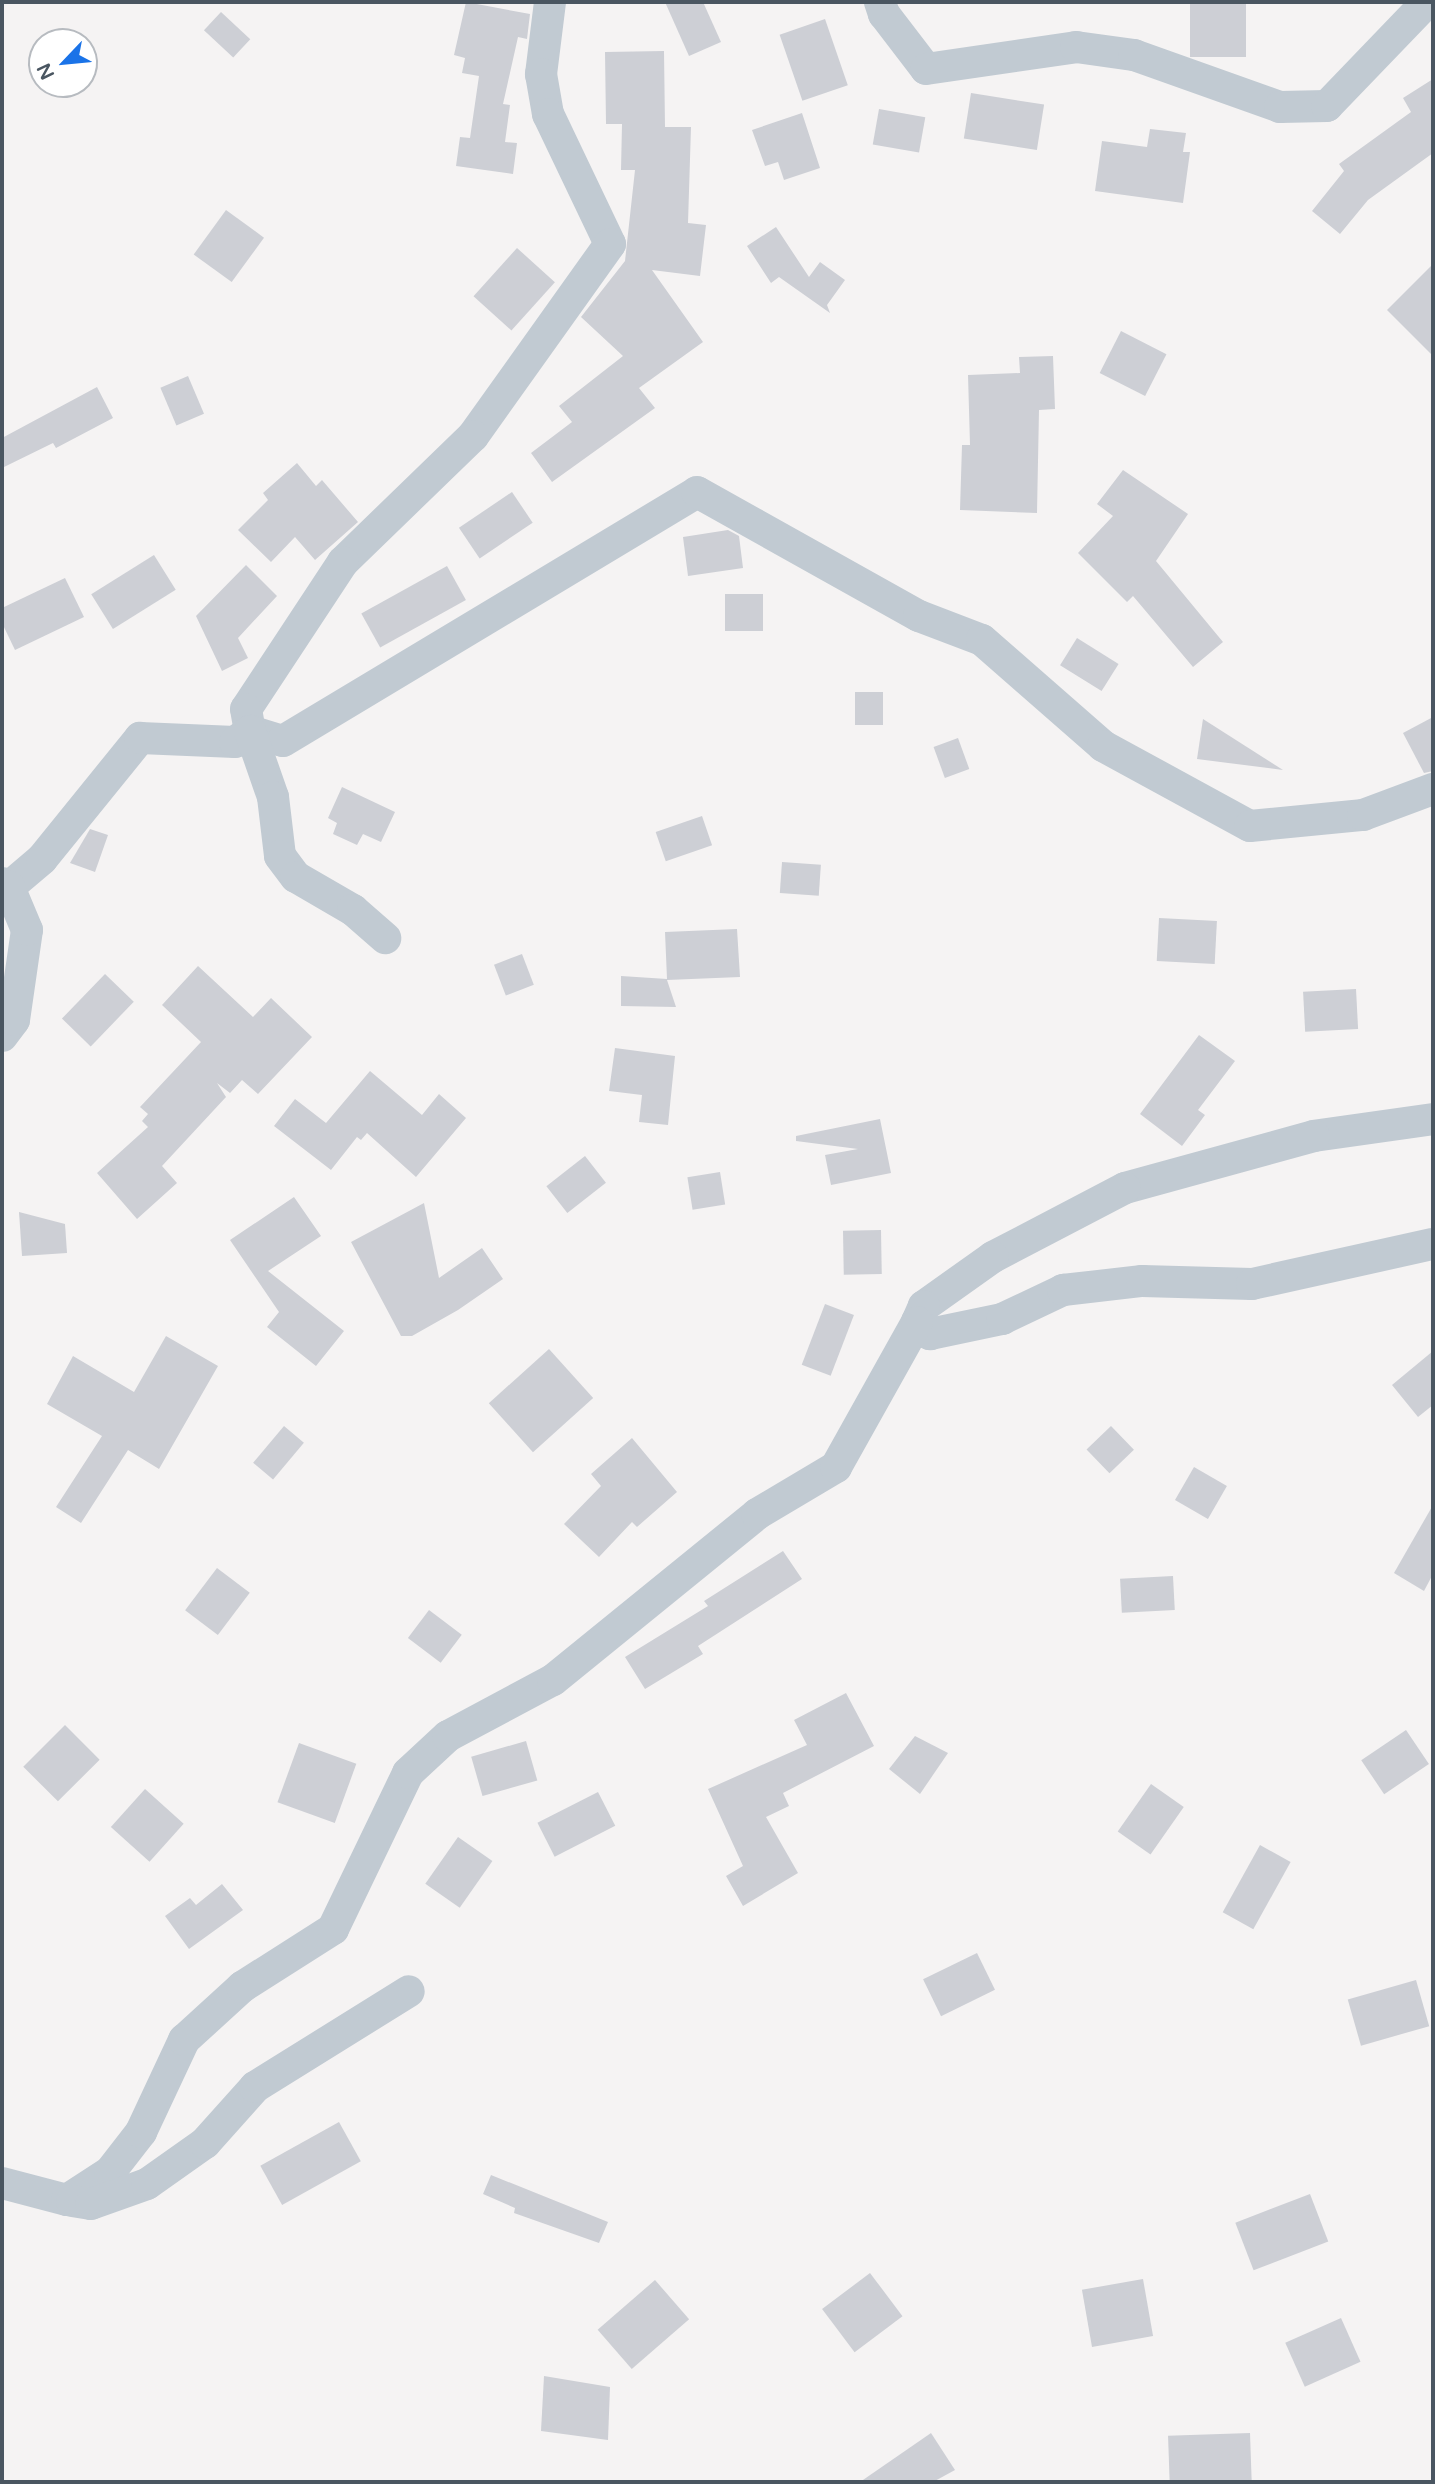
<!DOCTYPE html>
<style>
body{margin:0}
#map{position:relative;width:1435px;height:2484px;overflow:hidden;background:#f5f3f3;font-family:"Varela Round",sans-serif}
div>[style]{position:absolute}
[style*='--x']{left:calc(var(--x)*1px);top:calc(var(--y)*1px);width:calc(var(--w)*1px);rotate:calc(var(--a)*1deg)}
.building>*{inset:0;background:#cdcfd5;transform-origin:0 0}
.street>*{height:32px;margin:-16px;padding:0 16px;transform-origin:16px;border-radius:16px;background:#c1cad2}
span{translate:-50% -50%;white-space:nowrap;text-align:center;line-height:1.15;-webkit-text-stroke:7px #fff;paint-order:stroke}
.frame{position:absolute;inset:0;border:4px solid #4a5661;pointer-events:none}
.north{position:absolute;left:28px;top:28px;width:70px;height:70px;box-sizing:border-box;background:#fff;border:2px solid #b7bbc0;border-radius:50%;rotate:244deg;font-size:19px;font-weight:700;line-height:28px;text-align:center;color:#4a5661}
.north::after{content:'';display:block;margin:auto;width:24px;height:32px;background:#1a73e8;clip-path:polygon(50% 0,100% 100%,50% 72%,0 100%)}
</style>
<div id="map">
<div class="building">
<i style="clip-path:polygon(466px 2px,530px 14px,527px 39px,518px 37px,503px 104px,510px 105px,505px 142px,517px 143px,513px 174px,456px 166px,460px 137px,470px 138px,479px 76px,462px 73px,465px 58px,454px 55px)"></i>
<i style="clip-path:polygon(665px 2px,703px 2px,721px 42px,689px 56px)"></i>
<i style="left:1190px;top:2px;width:56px;height:55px"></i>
<i style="left:221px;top:12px;width:40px;height:25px;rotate:43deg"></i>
<i style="left:825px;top:19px;width:70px;height:48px;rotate:71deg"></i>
<i style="clip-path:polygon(664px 51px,665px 127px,691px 127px,688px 223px,706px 225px,700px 276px,652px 270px,703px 342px,639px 388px,655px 408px,552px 482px,531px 453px,572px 422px,559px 406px,623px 356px,581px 317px,625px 261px,635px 170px,621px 170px,622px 124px,606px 124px,605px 52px)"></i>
<i style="clip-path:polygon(1433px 79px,1433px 153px,1368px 200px,1340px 234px,1312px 211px,1344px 171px,1339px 164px,1411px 112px,1403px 98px)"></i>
<i style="left:971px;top:93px;width:74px;height:46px;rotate:9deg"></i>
<i style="left:879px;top:109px;width:47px;height:36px;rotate:10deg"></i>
<i style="clip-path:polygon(802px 113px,820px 168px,784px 180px,778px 162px,765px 166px,752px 130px)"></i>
<i style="clip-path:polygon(1150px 129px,1186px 133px,1183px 152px,1190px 152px,1183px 203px,1095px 191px,1102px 141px,1147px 147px)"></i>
<i style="left:226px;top:210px;width:47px;height:55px;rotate:36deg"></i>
<i style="clip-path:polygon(776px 227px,809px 277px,820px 262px,845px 280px,827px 305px,830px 313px,779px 277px,771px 283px,747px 246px)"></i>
<i style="left:517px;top:248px;width:51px;height:65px;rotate:42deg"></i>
<i style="clip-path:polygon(1433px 264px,1433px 356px,1387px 310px)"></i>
<i style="left:1121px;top:331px;width:51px;height:47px;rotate:27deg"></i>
<i style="clip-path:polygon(1053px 356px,1055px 409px,1039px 410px,1037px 513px,960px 510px,962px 445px,970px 445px,968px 375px,1020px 373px,1019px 357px)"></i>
<i style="left:188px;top:376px;width:41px;height:30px;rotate:67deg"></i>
<i style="clip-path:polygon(97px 387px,113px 418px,56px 448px,53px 443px,2px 468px,2px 438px)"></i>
<i style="clip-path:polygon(297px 463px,316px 486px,322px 480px,358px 522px,315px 560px,295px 537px,271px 562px,238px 530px,268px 500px,263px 493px)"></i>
<i style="clip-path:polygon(1123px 470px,1188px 514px,1156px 561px,1223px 642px,1193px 667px,1133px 596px,1127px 602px,1078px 553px,1113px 516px,1097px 504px)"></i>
<i style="left:512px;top:492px;width:37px;height:64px;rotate:56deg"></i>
<i style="clip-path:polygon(728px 530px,739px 536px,743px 568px,688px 576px,683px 537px)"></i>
<i style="left:154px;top:555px;width:41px;height:74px;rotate:58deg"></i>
<i style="clip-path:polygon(246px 565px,277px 596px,238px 638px,248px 658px,222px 671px,196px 616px)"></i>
<i style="left:447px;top:566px;width:39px;height:98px;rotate:61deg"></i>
<i style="clip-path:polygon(65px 578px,84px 617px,15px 650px,2px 623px,2px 608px)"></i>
<i style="left:763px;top:594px;width:37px;height:38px;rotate:90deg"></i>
<i style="left:1077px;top:638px;width:49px;height:32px;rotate:32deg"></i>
<i style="left:855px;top:692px;width:28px;height:33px"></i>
<i style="clip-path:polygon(1433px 717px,1433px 771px,1424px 773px,1403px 733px)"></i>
<i style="clip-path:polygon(1203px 719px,1283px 770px,1197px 759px)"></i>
<i style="left:958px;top:738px;width:33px;height:26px;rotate:70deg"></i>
<i style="clip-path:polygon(342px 787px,395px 812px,381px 842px,363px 834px,357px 845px,333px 834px,337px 823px,328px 818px)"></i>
<i style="left:702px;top:816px;width:31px;height:49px;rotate:71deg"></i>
<i style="clip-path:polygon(90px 829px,108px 835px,95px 872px,70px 863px)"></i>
<i style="left:782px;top:862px;width:39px;height:31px;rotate:4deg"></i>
<i style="left:1159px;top:918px;width:58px;height:43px;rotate:3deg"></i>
<i style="clip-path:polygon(737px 929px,740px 977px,667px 980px,676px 1007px,621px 1006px,621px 976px,667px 979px,665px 932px)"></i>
<i style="left:522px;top:954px;width:33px;height:30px;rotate:69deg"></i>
<i style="clip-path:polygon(198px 966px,253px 1017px,271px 998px,312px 1037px,258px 1094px,242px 1080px,230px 1093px,217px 1083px,226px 1097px,162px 1166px,177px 1183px,137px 1219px,97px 1173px,148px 1127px,142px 1121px,148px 1114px,140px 1107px,201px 1042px,162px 1005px)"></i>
<i style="left:105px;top:974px;width:40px;height:62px;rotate:44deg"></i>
<i style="left:1356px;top:989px;width:40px;height:53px;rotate:87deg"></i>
<i style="clip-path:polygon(1199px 1035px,1235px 1061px,1198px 1110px,1205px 1115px,1182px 1146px,1140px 1114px)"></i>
<i style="clip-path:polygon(615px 1048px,675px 1056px,668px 1125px,639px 1122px,642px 1095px,609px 1091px)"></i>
<i style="clip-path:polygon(370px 1071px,422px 1115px,439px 1094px,466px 1118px,416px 1177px,367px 1133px,361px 1140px,357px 1137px,331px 1170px,274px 1126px,295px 1099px,326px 1123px)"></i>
<i style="clip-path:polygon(880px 1119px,891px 1173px,831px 1185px,825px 1155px,858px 1149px,796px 1141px,796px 1136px)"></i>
<i style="left:585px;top:1156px;width:34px;height:49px;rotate:52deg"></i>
<i style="left:720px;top:1172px;width:33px;height:33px;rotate:81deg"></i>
<i style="clip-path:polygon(294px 1197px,321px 1236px,268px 1271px,344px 1331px,316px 1366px,267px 1327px,279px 1312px,230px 1240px)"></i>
<i style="clip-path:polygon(424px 1203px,439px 1278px,482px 1248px,503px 1279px,458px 1310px,412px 1336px,401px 1336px,351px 1242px)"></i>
<i style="clip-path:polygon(19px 1212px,65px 1224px,67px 1253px,22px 1256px)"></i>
<i style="left:881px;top:1230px;width:44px;height:38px;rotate:89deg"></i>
<i style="left:825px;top:1304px;width:31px;height:65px;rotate:21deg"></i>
<i style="clip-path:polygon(166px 1336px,218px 1366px,159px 1469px,128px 1450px,81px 1523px,56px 1507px,102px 1436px,47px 1404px,73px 1356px,134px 1392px)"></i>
<i style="left:549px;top:1349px;width:66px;height:81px;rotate:48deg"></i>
<i style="clip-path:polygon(1433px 1351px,1433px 1405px,1418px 1417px,1392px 1385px)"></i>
<i style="left:284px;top:1426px;width:26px;height:48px;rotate:40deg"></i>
<i style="left:1111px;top:1426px;width:33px;height:34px;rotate:46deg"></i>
<i style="clip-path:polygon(632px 1438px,677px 1492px,637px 1527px,632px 1522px,599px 1557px,564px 1524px,601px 1486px,591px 1474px)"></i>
<i style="left:1194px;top:1467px;width:38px;height:38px;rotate:30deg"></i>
<i style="clip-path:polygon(1433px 1505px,1433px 1574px,1424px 1591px,1394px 1573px)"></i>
<i style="clip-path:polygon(783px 1551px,802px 1579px,698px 1646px,703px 1654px,645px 1689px,625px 1657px,708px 1606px,704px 1601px)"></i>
<i style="left:217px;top:1568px;width:41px;height:53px;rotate:37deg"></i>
<i style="left:1173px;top:1576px;width:34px;height:53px;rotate:87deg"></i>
<i style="left:429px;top:1610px;width:41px;height:35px;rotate:37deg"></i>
<i style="clip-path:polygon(846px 1693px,874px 1746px,783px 1793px,789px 1806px,766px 1817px,798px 1873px,743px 1906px,726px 1876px,743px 1866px,708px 1789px,807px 1745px,794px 1720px)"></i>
<i style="left:65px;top:1725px;width:49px;height:59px;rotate:45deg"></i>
<i style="left:1406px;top:1730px;width:41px;height:54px;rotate:56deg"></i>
<i style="clip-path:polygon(915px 1736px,948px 1753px,920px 1794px,889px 1769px)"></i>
<i style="left:526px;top:1741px;width:41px;height:57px;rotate:74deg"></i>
<i style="left:299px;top:1743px;width:61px;height:63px;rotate:20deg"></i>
<i style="left:1151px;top:1784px;width:40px;height:58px;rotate:35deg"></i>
<i style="left:145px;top:1789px;width:52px;height:51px;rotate:42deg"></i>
<i style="left:598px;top:1792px;width:38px;height:68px;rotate:63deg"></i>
<i style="left:458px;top:1837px;width:42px;height:57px;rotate:35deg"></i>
<i style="left:1260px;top:1845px;width:35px;height:77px;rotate:29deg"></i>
<i style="clip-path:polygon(222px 1884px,243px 1910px,189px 1949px,165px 1916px,190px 1898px,196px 1905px)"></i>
<i style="left:977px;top:1953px;width:41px;height:60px;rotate:64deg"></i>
<i style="left:1416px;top:1980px;width:48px;height:71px;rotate:74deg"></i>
<i style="left:339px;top:2122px;width:45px;height:90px;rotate:61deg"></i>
<i style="clip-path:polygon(491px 2175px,608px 2222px,599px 2243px,514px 2213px,515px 2208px,483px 2194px)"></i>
<i style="left:1310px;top:2194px;width:51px;height:80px;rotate:69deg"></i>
<i style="left:870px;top:2273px;width:54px;height:60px;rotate:53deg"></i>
<i style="left:1143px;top:2279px;width:58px;height:62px;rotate:80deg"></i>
<i style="left:655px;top:2280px;width:52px;height:76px;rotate:49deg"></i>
<i style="left:1341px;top:2318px;width:48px;height:61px;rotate:66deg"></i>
<i style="clip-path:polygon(544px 2376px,610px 2387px,608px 2440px,541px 2431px)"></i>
<i style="clip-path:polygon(931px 2433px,955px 2470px,933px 2482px,860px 2482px)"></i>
<i style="left:1250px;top:2433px;width:49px;height:82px;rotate:88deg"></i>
</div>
<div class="street">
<i style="--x:550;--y:2;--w:73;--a:97.1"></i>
<i style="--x:541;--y:74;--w:41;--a:80.1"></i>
<i style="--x:548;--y:114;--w:144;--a:64.5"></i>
<i style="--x:610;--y:244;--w:236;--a:125.5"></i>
<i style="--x:473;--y:436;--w:181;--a:135.9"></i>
<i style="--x:343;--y:562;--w:176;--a:123.4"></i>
<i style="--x:246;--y:709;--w:22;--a:80"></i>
<i style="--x:250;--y:731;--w:34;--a:17"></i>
<i style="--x:283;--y:741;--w:483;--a:-31"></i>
<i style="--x:697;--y:492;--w:254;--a:29.2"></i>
<i style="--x:919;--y:616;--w:67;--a:20.9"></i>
<i style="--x:982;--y:640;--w:161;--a:41.2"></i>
<i style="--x:1103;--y:746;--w:167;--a:28.6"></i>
<i style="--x:1250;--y:826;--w:114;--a:-5.6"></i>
<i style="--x:1363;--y:815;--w:75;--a:-20.4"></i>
<i style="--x:880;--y:2;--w:13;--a:72"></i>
<i style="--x:884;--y:14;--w:69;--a:52.6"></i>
<i style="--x:926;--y:69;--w:152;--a:-8.3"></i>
<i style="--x:1076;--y:47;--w:59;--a:7.9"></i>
<i style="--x:1134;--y:55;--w:155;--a:19.6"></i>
<i style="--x:1280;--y:107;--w:47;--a:-1.2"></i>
<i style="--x:1327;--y:106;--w:144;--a:-46.1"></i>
<i style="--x:2;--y:883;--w:8;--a:30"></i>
<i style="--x:9;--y:887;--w:43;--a:-40.3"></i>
<i style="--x:42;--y:859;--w:156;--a:-51"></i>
<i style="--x:140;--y:738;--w:95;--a:2.4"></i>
<i style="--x:235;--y:742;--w:19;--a:-36"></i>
<i style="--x:250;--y:731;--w:70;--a:70.8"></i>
<i style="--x:273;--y:797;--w:59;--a:83.2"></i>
<i style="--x:280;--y:856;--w:26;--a:53"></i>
<i style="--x:296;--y:877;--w:66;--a:30.1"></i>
<i style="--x:353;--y:910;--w:43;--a:41.2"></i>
<i style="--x:2;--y:1036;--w:20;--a:-53"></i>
<i style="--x:14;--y:1020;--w:91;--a:-81.8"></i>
<i style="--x:27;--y:930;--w:47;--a:-112.7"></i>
<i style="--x:1433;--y:1119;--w:120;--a:171.9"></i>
<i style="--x:1314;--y:1136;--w:196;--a:164.6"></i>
<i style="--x:1125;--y:1188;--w:149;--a:152.4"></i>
<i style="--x:993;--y:1257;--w:85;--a:144.6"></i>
<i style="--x:924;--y:1306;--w:17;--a:114"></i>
<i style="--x:917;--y:1322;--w:18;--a:43"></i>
<i style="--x:930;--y:1334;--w:74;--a:-11.8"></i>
<i style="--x:1002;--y:1319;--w:68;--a:-25.4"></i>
<i style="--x:1063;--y:1290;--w:80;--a:-6.5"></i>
<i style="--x:1142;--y:1281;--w:110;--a:1.6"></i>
<i style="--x:1252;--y:1284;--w:185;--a:-12.5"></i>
<i style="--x:2;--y:2183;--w:67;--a:14.7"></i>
<i style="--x:67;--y:2200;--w:51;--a:-33.1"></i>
<i style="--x:110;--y:2172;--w:51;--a:-52.2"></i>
<i style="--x:141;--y:2132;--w:102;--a:-64.9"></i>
<i style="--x:184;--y:2040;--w:79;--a:-42.4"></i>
<i style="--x:242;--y:1987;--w:108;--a:-32.5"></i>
<i style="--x:333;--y:1929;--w:173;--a:-64.3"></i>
<i style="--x:408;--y:1773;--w:54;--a:-42.8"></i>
<i style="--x:448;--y:1736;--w:119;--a:-28.1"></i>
<i style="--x:553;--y:1680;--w:263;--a:-39.1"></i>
<i style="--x:757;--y:1514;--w:92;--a:-30.7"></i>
<i style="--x:836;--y:1467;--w:166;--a:-60.8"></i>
<i style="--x:72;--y:2201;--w:19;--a:9"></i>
<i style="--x:91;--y:2204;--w:59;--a:-19.7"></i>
<i style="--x:147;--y:2184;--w:71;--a:-35.3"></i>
<i style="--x:205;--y:2143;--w:75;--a:-48.2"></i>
<i style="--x:255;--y:2087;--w:181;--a:-31.9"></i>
</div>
<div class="frame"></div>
<div class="north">N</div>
</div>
